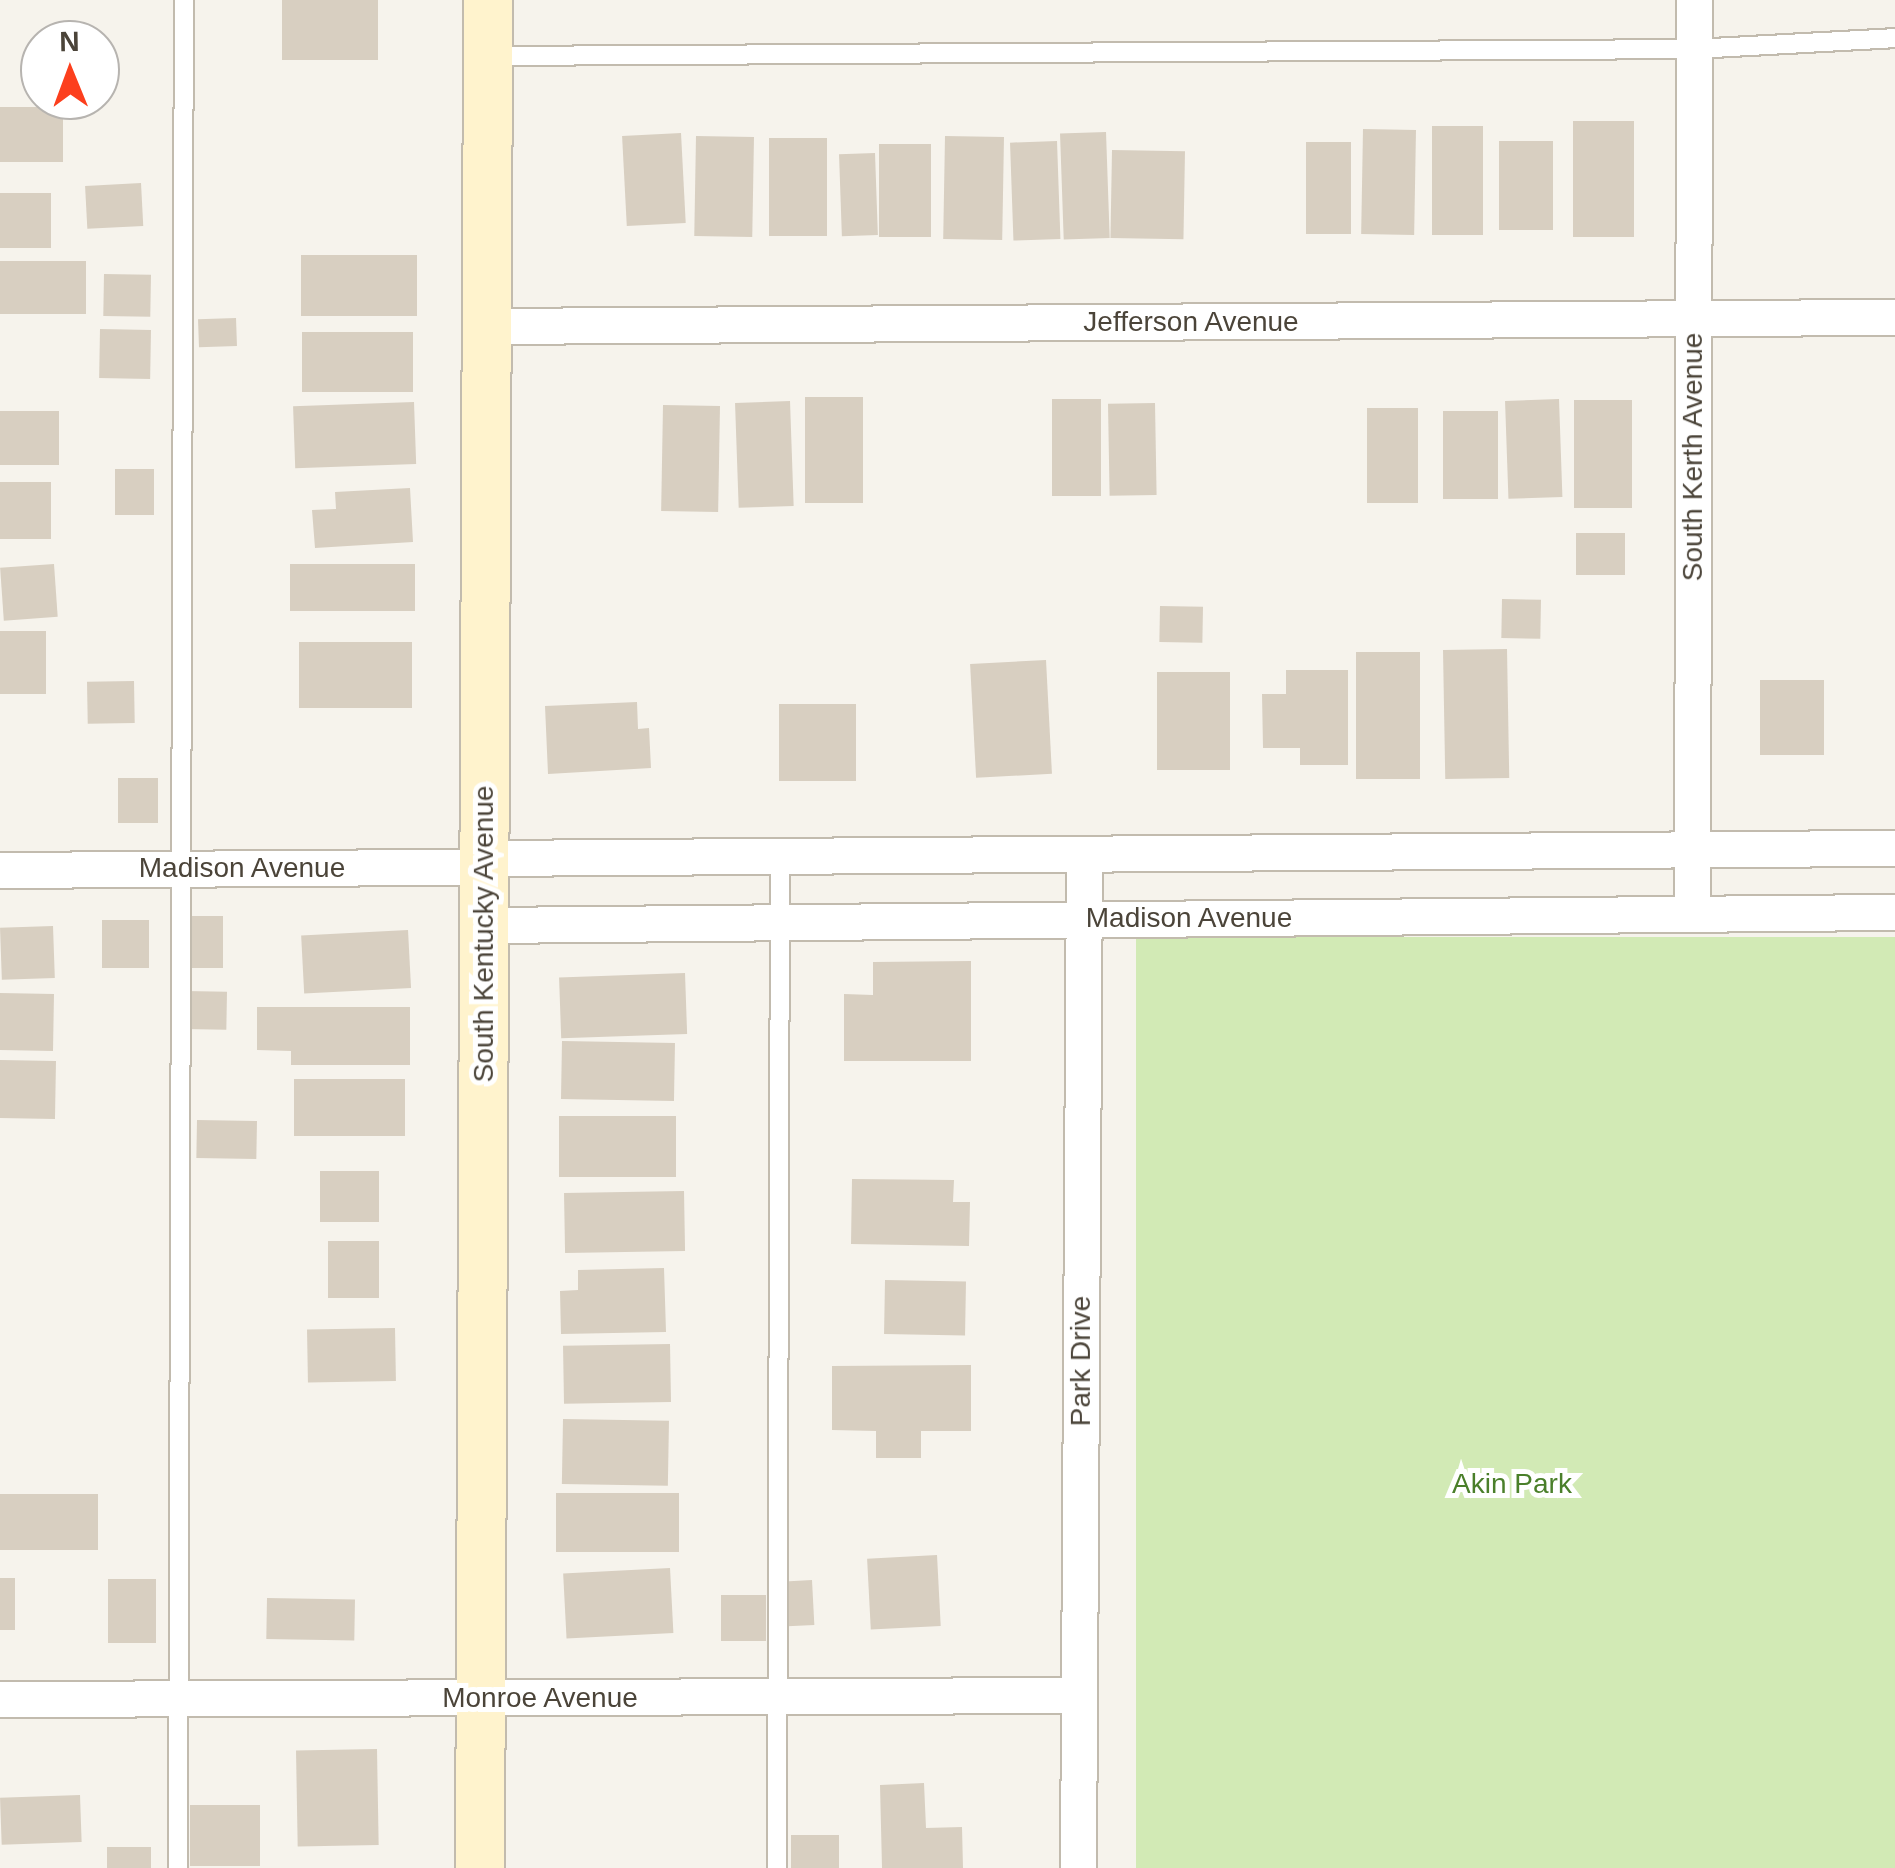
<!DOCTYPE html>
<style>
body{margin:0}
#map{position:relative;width:1895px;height:1868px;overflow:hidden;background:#f6f3ec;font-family:Helvetica,sans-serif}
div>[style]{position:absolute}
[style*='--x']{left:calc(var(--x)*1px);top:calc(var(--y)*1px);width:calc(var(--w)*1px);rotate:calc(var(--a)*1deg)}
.green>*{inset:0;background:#d2eab5;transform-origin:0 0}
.building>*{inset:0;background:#d8cfc1;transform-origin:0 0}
.roads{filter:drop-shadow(2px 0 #c2bbae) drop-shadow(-2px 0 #c2bbae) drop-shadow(0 2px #c2bbae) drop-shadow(0 -2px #c2bbae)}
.lane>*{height:18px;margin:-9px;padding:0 9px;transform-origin:9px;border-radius:9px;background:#fff}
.street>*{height:35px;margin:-17.5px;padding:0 17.5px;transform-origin:17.5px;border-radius:17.5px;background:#fff}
.secondary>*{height:48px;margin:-24px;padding:0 24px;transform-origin:24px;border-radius:24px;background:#fff3cd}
span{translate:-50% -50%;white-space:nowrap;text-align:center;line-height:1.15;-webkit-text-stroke:10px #fff;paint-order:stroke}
.street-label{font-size:28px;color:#4b4439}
.park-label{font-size:28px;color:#4a7f2a}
.north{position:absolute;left:20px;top:20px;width:100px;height:100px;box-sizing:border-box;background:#fff;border:2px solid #b7b4b0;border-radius:50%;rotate:359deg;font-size:28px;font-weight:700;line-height:40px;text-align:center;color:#4b4439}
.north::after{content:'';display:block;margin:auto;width:35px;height:45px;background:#fc3f1d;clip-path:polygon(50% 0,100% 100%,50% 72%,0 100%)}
</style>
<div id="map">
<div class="green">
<i style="left:1895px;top:937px;width:931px;height:759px;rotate:90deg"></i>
</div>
<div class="building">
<i style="left:282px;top:0;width:96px;height:60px"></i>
<i style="left:0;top:107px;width:63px;height:55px"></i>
<i style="left:1573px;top:121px;width:61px;height:116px"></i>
<i style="left:1432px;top:126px;width:51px;height:109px"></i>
<i style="left:1363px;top:129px;width:53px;height:105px;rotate:1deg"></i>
<i style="left:1106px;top:132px;width:106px;height:46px;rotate:88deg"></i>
<i style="left:681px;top:133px;width:90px;height:59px;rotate:87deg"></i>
<i style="left:696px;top:136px;width:58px;height:100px;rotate:1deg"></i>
<i style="left:945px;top:136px;width:59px;height:103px;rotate:1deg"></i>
<i style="left:769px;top:138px;width:58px;height:98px"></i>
<i style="left:1057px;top:141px;width:98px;height:47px;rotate:88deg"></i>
<i style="left:1499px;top:141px;width:54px;height:89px"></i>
<i style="left:1306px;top:142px;width:45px;height:92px"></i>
<i style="left:879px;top:144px;width:52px;height:93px"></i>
<i style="left:1112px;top:150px;width:73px;height:88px;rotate:1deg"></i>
<i style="left:875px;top:153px;width:82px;height:36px;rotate:88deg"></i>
<i style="left:141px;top:183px;width:43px;height:56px;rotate:87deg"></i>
<i style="left:0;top:193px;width:51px;height:55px"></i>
<i style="left:301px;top:255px;width:116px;height:61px"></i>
<i style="left:0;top:261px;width:86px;height:53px"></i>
<i style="left:104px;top:274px;width:47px;height:42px;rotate:1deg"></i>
<i style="left:236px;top:318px;width:28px;height:38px;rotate:88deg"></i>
<i style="left:100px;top:329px;width:51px;height:49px;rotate:1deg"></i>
<i style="left:413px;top:332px;width:60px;height:111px;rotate:90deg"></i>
<i style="left:805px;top:397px;width:58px;height:106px"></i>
<i style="left:1052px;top:399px;width:49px;height:97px"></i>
<i style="left:1559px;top:399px;width:98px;height:54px;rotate:88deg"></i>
<i style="left:1574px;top:400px;width:58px;height:108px"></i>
<i style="left:790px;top:401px;width:105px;height:55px;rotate:88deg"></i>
<i style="left:414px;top:402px;width:62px;height:121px;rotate:88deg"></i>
<i style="left:1155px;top:403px;width:92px;height:47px;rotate:89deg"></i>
<i style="left:663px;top:405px;width:57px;height:106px;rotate:1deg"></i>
<i style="left:1367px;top:408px;width:51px;height:95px"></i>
<i style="left:0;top:411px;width:59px;height:54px"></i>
<i style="left:1443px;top:411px;width:55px;height:88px"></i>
<i style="left:115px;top:469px;width:39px;height:46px"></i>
<i style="left:0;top:482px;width:51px;height:57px"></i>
<i style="clip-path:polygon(410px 488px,413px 542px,315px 548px,312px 510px,336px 509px,335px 492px)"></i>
<i style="left:1576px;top:533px;width:49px;height:42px"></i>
<i style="left:54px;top:564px;width:53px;height:54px;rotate:86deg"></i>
<i style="left:290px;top:564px;width:125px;height:47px"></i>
<i style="left:1502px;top:599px;width:39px;height:39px;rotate:1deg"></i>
<i style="left:1160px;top:606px;width:43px;height:36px;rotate:1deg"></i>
<i style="left:0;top:631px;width:46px;height:63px"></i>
<i style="left:299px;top:642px;width:113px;height:66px"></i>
<i style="left:1507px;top:649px;width:129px;height:64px;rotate:89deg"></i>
<i style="left:1420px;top:652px;width:127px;height:64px;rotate:90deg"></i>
<i style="left:1046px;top:660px;width:114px;height:76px;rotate:87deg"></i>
<i style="clip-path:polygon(1286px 670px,1348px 670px,1348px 765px,1300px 765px,1300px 748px,1263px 748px,1262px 694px,1286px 694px)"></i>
<i style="left:1230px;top:672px;width:98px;height:73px;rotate:90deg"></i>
<i style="left:1760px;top:680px;width:64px;height:75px"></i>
<i style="left:134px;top:681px;width:42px;height:47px;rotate:89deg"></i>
<i style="clip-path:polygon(637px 702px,638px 729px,649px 728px,651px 768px,548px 774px,545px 706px)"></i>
<i style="left:779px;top:704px;width:77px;height:77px"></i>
<i style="left:118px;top:778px;width:40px;height:45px"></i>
<i style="left:184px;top:916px;width:39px;height:52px"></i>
<i style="left:102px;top:920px;width:47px;height:48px"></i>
<i style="left:53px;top:926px;width:52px;height:53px;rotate:88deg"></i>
<i style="left:408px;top:930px;width:58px;height:107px;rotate:87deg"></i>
<i style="clip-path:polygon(971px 961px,971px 1061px,844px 1061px,844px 994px,873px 995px,873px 962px)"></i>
<i style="left:685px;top:973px;width:61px;height:126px;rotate:88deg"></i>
<i style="left:185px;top:991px;width:42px;height:38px;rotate:1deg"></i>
<i style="left:0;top:993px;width:54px;height:57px;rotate:1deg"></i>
<i style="clip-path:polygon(257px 1007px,410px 1007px,410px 1065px,291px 1065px,291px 1051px,257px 1050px)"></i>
<i style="left:562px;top:1041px;width:113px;height:58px;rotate:1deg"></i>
<i style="left:0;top:1060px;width:56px;height:58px;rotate:1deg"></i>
<i style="left:294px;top:1079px;width:111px;height:57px"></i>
<i style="left:559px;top:1116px;width:117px;height:61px"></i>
<i style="left:197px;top:1120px;width:60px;height:38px;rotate:1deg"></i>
<i style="left:320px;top:1171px;width:59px;height:51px"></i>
<i style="clip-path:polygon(852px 1179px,954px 1180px,953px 1202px,970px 1202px,969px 1246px,851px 1244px)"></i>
<i style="left:684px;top:1191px;width:60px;height:120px;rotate:89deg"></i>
<i style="left:328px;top:1241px;width:51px;height:57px"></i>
<i style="clip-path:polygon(664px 1268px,666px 1332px,561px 1334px,560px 1291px,578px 1290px,578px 1270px)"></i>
<i style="left:885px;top:1280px;width:81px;height:54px;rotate:1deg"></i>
<i style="left:395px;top:1328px;width:53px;height:88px;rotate:89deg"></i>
<i style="left:670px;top:1344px;width:58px;height:107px;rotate:89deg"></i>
<i style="clip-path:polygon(971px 1365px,971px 1431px,921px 1431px,921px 1458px,876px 1458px,876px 1431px,832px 1430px,832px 1366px)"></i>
<i style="left:563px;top:1419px;width:106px;height:65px;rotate:1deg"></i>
<i style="left:556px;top:1493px;width:123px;height:59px"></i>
<i style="left:0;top:1494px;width:98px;height:56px"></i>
<i style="left:937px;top:1555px;width:71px;height:70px;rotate:87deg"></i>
<i style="left:670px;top:1568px;width:65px;height:107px;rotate:87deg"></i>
<i style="left:0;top:1578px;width:15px;height:52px"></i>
<i style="left:108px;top:1579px;width:48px;height:64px"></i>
<i style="left:812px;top:1580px;width:45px;height:27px;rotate:87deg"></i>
<i style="left:766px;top:1595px;width:46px;height:45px;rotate:90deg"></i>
<i style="left:267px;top:1598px;width:88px;height:41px;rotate:1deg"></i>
<i style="left:377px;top:1749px;width:96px;height:81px;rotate:89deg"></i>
<i style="clip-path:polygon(924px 1783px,926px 1828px,962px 1827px,963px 1868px,882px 1868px,880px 1785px)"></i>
<i style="left:80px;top:1795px;width:47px;height:80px;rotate:88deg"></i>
<i style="left:190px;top:1805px;width:70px;height:61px"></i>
<i style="left:839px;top:1835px;width:33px;height:48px;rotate:90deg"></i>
<i style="left:151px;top:1847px;width:21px;height:44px;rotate:90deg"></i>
</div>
<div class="roads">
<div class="lane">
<i style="--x:488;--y:56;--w:1206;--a:-0.33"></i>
<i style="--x:1694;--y:49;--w:201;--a:-3.1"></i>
<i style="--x:178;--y:1868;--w:1868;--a:-89.82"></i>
<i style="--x:777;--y:1868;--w:1012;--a:-89.83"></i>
</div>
<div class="street">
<i style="--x:486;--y:326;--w:1409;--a:-0.37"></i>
<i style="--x:484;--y:858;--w:1411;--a:-0.41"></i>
<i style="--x:0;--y:870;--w:484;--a:-0.4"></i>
<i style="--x:1692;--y:914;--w:914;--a:-89.87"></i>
<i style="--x:484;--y:925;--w:1411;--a:-0.53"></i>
<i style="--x:0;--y:1699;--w:1079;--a:-0.21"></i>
<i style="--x:1078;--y:1868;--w:1014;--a:-89.66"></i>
</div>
<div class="secondary">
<i style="--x:480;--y:1868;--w:1868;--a:-89.75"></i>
</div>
</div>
<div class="street-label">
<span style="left:1191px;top:322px">Jefferson Avenue</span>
<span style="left:1693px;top:457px;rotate:-90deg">South Kerth Avenue</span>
<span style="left:242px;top:868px">Madison Avenue</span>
<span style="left:1189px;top:918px">Madison Avenue</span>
<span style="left:484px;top:934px;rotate:-90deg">South Kentucky Avenue</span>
<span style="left:1081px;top:1361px;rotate:-90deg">Park Drive</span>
<span style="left:540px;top:1698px">Monroe Avenue</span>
</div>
<div class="park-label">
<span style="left:1512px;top:1484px">Akin Park</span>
</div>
<div class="north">N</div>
</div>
